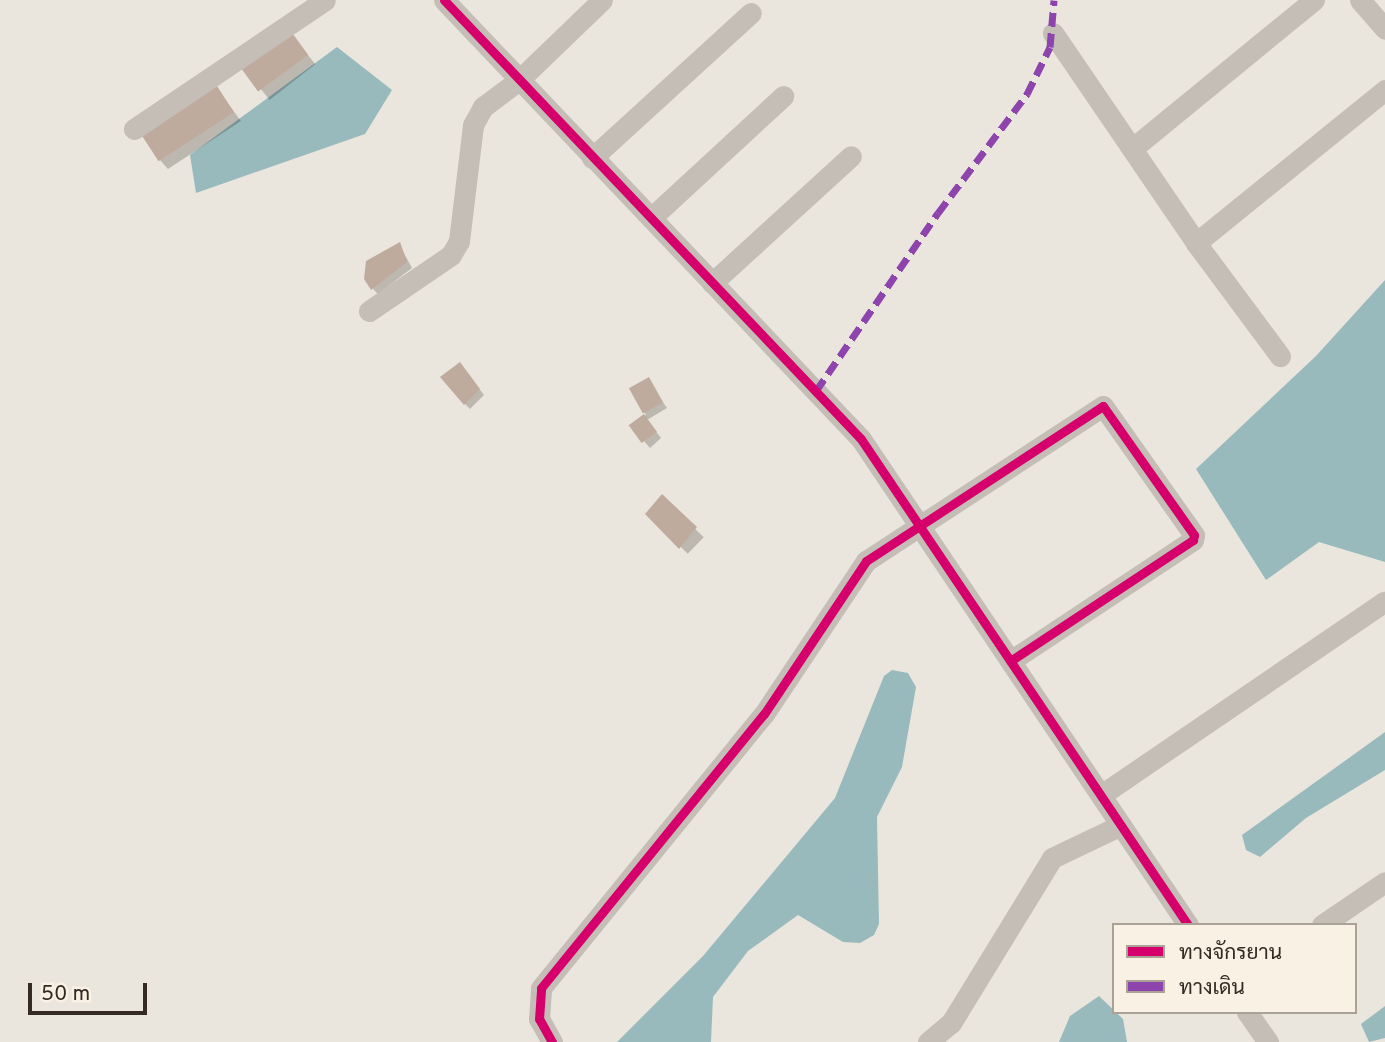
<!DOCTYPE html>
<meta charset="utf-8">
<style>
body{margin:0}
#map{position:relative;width:1385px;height:1042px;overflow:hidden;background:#ebe6dd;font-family:Overpass,Sarabun,sans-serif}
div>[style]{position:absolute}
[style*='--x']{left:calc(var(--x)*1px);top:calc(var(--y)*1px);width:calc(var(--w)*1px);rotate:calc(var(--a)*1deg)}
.water>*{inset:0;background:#98babd}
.shadow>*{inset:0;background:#0003;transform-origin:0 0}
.building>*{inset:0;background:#bfab9e;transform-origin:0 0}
.minor>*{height:21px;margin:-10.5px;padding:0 10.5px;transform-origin:10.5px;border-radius:10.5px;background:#c4beb6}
.quiet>*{height:7px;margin-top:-3.5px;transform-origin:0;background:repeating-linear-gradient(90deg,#8e44ad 0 14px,transparent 0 21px)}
.cycleway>*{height:9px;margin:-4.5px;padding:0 4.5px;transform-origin:4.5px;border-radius:4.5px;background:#d6006c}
span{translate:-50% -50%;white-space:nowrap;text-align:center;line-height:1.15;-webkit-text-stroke:7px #f9f1e3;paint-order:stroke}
.legend{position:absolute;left:1112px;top:923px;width:245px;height:91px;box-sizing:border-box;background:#f9f1e3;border:2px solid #aaa297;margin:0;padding:9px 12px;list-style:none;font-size:21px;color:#342b25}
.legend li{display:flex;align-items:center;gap:14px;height:35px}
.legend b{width:35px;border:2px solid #aaa297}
.scale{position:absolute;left:28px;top:983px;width:119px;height:32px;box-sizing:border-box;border:4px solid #342b25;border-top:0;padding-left:9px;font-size:21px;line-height:24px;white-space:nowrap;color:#342b25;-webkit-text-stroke:5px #f9f1e3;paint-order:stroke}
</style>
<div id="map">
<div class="water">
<i style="clip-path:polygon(337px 47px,392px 90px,365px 134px,196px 193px,190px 155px)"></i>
<i style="clip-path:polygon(1385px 280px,1385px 562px,1319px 542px,1266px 580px,1196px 469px,1316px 356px)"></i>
<i style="clip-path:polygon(892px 670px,908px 673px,916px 687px,902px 767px,877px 817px,879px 924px,874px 935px,860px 943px,843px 942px,798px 915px,748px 951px,713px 997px,711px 1042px,617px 1042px,703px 956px,835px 798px,884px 676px)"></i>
<i style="clip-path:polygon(1385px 732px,1385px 770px,1306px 818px,1260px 857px,1246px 850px,1242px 835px)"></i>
<i style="clip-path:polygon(1099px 996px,1123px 1019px,1127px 1042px,1059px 1042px,1070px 1016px)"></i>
<i style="clip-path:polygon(1385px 1006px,1385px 1038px,1369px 1042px,1361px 1024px)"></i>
</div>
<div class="shadow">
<i style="left:290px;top:32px;width:41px;height:58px;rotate:52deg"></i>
<i style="clip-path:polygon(214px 85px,241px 121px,168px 169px,160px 160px)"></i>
<i style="clip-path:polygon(399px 244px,412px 268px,378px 294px,373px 289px)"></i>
<i style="clip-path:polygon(465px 370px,484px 395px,470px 409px,465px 404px)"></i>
<i style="clip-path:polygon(648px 380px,667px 408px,647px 420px,661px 438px,650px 448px,631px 426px,646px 415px,632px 389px)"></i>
<i style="left:662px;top:497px;width:58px;height:23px;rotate:44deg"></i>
</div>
<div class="building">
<i style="left:290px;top:30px;width:31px;height:62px;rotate:54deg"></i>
<i style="left:215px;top:83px;width:35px;height:90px;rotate:57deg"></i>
<i style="clip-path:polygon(400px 242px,407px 262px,371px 290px,364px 279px,366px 261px)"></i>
<i style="clip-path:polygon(460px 362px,480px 389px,464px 405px,440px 377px)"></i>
<i style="left:649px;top:377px;width:29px;height:23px;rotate:61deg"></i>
<i style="left:644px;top:414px;width:22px;height:19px;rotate:54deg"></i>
<i style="clip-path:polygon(662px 494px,697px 527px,679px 549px,645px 514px)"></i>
</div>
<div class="minor">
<i style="--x:444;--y:0;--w:605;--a:46.47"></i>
<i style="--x:861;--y:439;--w:586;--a:56.07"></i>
<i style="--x:1360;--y:0;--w:38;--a:49"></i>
<i style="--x:1053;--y:33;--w:254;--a:55.7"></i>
<i style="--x:1196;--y:243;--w:141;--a:53.4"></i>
<i style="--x:134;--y:129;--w:230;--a:-34"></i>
<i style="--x:1133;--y:148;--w:234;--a:-39.3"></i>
<i style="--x:592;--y:158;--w:215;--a:-42.4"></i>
<i style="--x:651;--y:218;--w:180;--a:-42.7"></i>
<i style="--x:1196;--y:243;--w:243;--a:-39"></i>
<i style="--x:712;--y:283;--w:188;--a:-42.4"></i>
<i style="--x:369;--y:311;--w:99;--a:-34.3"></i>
<i style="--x:451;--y:255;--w:16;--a:-60"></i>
<i style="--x:459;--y:241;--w:117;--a:-83.1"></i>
<i style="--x:473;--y:125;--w:21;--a:-61"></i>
<i style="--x:483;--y:107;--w:45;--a:-36.9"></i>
<i style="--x:519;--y:80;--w:115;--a:-43.9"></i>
<i style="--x:1101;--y:795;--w:343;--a:-34.3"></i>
<i style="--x:1322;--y:925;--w:76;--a:-34.3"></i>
<i style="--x:1247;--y:1012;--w:37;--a:55"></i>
<i style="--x:552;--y:1042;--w:26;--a:-119"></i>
<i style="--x:539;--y:1019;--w:31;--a:-86"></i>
<i style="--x:541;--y:988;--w:353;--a:-50.9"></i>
<i style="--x:764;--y:714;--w:184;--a:-56.3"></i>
<i style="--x:866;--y:561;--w:283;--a:-33.2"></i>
<i style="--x:1103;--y:406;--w:158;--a:54.8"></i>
<i style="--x:1194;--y:535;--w:5;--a:101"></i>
<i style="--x:1193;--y:540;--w:219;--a:146.5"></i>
<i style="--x:928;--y:1042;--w:30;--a:-40"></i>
<i style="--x:951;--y:1023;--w:193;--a:-58.5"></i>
<i style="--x:1052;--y:858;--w:76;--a:-25.6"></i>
</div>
<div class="quiet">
<i style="--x:816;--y:391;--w:216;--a:-55.6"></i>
<i style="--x:938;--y:213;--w:149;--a:-53.2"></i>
<i style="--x:1027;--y:94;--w:52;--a:-63.9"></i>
<i style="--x:1050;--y:47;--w:47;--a:-85.1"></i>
</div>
<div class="cycleway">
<i style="--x:444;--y:0;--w:605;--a:46.47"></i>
<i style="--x:861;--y:439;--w:586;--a:56.07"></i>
<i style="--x:552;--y:1042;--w:26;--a:-119"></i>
<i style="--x:539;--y:1019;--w:31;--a:-86"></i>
<i style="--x:541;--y:988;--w:353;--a:-50.9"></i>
<i style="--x:764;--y:714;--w:184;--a:-56.3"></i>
<i style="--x:866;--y:561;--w:283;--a:-33.2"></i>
<i style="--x:1103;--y:406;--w:158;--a:54.8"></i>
<i style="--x:1194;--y:535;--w:5;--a:101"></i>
<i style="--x:1193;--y:540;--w:219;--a:146.5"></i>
</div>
<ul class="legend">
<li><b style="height:9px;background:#d6006c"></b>ทางจักรยาน</li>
<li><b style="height:9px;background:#8e44ad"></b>ทางเดิน</li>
</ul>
<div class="scale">50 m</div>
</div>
